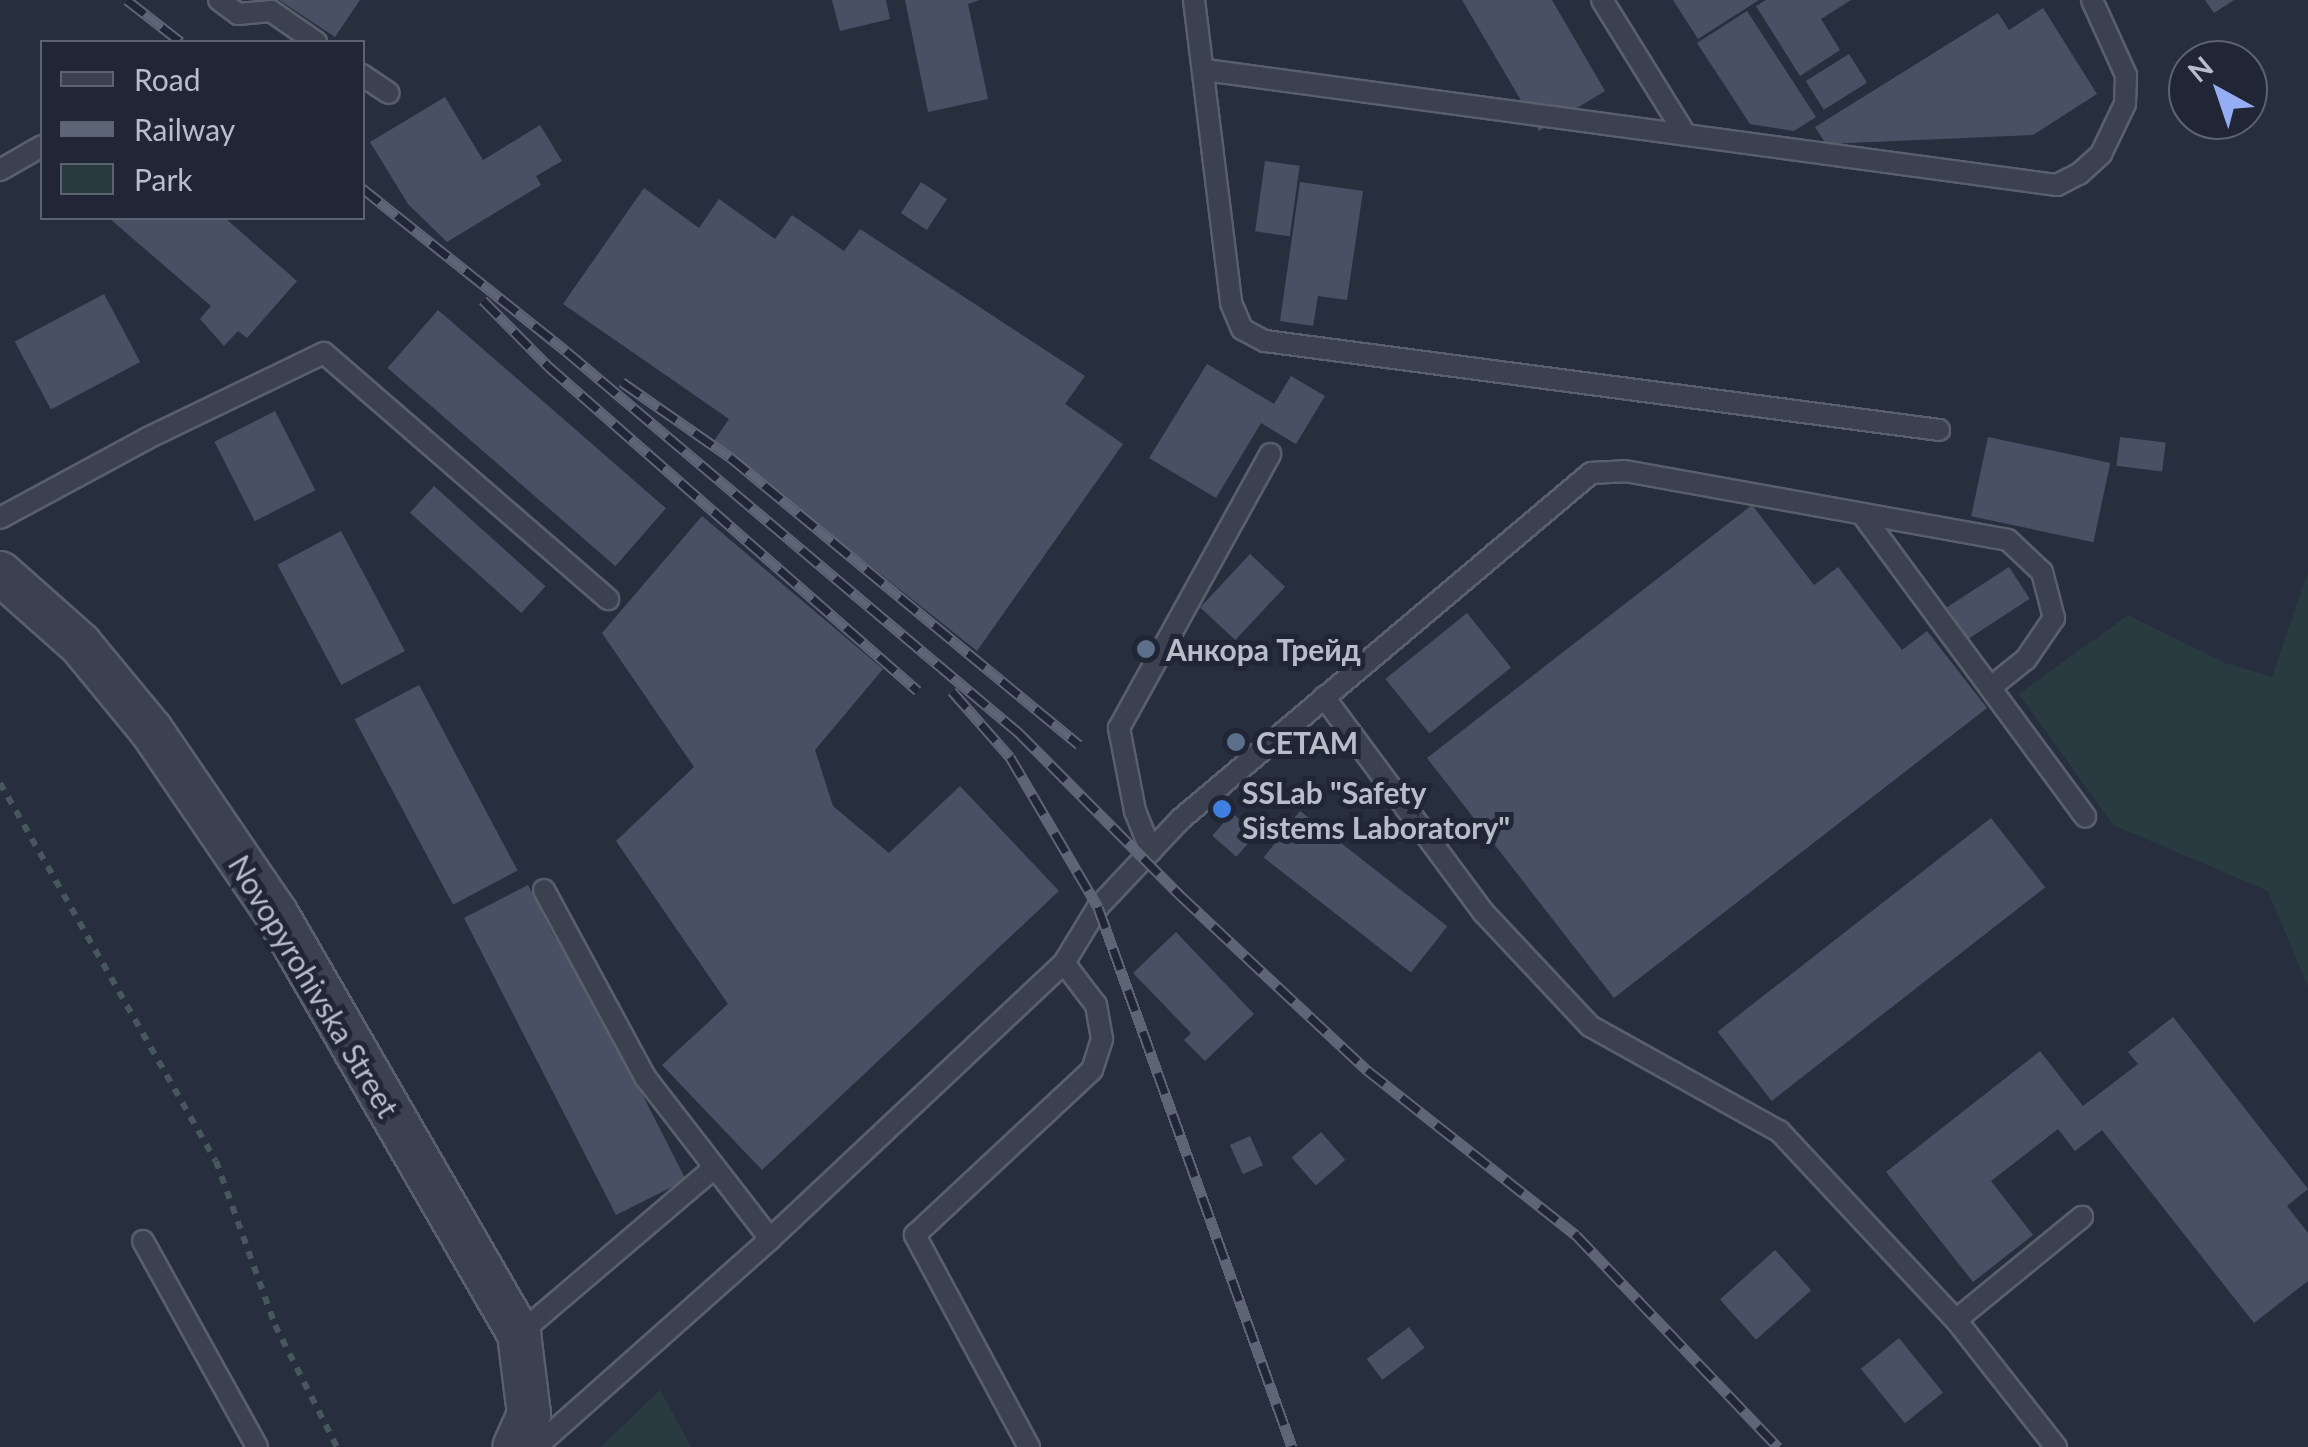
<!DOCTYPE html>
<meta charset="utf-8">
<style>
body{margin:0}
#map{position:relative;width:2308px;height:1447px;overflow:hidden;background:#272f3f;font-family:Lato,sans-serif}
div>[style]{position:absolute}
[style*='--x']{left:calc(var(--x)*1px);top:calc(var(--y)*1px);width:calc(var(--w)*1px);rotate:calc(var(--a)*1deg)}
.green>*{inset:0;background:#293b40}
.building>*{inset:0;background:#495063;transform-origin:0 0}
.path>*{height:6px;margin-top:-3px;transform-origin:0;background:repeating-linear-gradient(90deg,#47585d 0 8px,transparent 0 16px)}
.roads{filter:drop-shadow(2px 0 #595f6d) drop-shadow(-2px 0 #595f6d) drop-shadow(0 2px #595f6d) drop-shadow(0 -2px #595f6d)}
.service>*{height:20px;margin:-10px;padding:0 10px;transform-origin:10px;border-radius:10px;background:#3b414f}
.minor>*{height:42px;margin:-21px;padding:0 21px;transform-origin:21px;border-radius:21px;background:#3b414f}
.rail>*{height:11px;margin-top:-5.5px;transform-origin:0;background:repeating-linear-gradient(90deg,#202635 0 22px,#5e6576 0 44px);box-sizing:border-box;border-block:2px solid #5e6576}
.dots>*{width:28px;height:28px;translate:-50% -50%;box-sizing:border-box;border:5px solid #202635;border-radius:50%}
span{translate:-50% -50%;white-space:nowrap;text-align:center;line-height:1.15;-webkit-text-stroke:10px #202635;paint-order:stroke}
.poi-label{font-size:30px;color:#b8bdca;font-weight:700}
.left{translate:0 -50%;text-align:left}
.street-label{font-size:30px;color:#b8bdca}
.legend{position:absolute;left:40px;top:40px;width:325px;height:180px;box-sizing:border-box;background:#202635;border:2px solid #5d6271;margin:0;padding:12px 18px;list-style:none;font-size:30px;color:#b8bdca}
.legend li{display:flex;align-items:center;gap:20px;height:50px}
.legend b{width:50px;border:2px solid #5d6271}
.north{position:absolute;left:2168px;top:40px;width:100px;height:100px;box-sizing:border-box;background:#202635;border:2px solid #5d6271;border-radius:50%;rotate:320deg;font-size:28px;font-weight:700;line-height:40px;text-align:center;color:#b8bdca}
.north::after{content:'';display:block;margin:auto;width:35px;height:45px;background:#95adf2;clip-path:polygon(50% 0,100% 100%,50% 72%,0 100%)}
</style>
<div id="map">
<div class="green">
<i style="clip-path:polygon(2308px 572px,2308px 987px,2268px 891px,2113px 825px,2019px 694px,2128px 615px,2225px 663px,2272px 677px)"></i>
<i style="clip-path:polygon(660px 1390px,691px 1447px,601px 1447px)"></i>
</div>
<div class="building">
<i style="clip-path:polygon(279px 0,360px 0,335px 37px)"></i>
<i style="clip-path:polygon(832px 0,886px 0,890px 19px,840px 31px)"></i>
<i style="clip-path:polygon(905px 0,980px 0,968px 4px,988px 99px,928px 112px)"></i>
<i style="clip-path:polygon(1462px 0,1552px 0,1605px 91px,1539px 131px)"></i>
<i style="clip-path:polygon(1673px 0,1759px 0,1698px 39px)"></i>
<i style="clip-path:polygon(1766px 0,1851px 0,1821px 19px,1840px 50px,1800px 76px,1756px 6px)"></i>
<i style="clip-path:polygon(2205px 0,2234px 0,2214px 13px)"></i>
<i style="clip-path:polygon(2043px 8px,2097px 94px,2033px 135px,1826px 144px,1815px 127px,1998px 13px,2009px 30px)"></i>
<i style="clip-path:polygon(1747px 11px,1816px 117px,1794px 131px,1750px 124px,1697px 43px)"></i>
<i style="left:1849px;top:54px;width:34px;height:51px;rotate:58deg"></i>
<i style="clip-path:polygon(445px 97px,483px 160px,540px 125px,562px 161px,536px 176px,541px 185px,447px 242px,408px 204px,370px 142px)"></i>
<i style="left:1265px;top:161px;width:35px;height:71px;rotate:8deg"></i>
<i style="left:921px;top:182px;width:31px;height:37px;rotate:33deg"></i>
<i style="clip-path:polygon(1300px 182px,1363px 191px,1347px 300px,1318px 296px,1313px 326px,1280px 321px)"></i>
<i style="clip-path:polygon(644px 188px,699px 228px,719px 199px,775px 239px,792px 215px,844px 251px,860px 229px,1085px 376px,1065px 404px,1123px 444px,977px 651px,714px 441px,729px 419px,563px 304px)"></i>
<i style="clip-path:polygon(109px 218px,225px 218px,297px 281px,247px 338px,238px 331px,224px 346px,200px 319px,211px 306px)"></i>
<i style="left:104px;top:294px;width:77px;height:101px;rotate:62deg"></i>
<i style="left:438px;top:310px;width:302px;height:77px;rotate:41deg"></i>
<i style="clip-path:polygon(1207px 364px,1274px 404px,1291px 376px,1325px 396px,1296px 444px,1261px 423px,1216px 498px,1149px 458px)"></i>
<i style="left:275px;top:411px;width:89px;height:68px;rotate:63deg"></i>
<i style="left:1988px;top:437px;width:125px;height:81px;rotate:12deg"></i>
<i style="left:2120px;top:437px;width:46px;height:29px;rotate:7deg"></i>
<i style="left:434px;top:486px;width:150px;height:36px;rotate:42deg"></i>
<i style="clip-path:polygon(1752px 505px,1814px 585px,1838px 567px,1902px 650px,1927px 631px,1987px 708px,1614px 998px,1427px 758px)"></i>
<i style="clip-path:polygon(702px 516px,883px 669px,815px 750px,833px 806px,889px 853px,960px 786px,1059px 891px,762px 1170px,662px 1065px,728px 1004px,616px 841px,694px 767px,602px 633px)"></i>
<i style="left:341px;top:531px;width:136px;height:72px;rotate:62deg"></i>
<i style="left:1250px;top:554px;width:48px;height:73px;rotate:43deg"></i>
<i style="left:2009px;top:567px;width:38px;height:74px;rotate:57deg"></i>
<i style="left:1467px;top:613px;width:70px;height:105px;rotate:51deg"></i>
<i style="left:419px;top:685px;width:210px;height:73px;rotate:62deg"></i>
<i style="left:1300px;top:811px;width:187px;height:59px;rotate:38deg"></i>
<i style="left:1232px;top:813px;width:32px;height:30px;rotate:41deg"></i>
<i style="left:1991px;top:818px;width:88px;height:347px;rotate:52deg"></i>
<i style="clip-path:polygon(528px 885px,555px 938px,561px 935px,686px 1180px,616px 1215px,464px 918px)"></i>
<i style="clip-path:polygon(1176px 932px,1254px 1014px,1205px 1061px,1184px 1040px,1191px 1033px,1133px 973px)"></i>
<i style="clip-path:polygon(2173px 1017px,2308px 1189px,2287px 1206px,2308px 1233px,2308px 1281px,2254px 1323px,2102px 1130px,2075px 1151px,2058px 1129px,1991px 1181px,2033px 1235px,1973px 1282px,1886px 1172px,2040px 1051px,2083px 1106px,2138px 1064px,2128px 1052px)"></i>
<i style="left:1321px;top:1132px;width:37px;height:39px;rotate:49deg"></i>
<i style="left:1250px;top:1136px;width:32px;height:22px;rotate:66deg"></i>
<i style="left:1775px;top:1250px;width:54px;height:74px;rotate:48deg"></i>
<i style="left:1409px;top:1327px;width:26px;height:53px;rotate:53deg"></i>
<i style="left:1899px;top:1338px;width:70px;height:49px;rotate:51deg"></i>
</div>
<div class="path">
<i style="--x:0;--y:783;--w:435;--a:60.3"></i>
<i style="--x:216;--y:1161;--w:174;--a:70.2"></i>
<i style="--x:275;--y:1325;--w:137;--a:63.1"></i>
</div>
<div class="roads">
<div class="service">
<i style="--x:219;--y:0;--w:24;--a:36"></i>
<i style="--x:238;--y:14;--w:33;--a:-5"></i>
<i style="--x:271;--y:11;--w:55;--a:34.6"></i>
<i style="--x:1194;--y:0;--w:305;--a:83"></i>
<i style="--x:1231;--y:303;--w:28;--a:67"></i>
<i style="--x:1242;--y:329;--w:26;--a:28"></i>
<i style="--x:1265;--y:341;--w:680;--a:7.52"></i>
<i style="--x:1602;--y:0;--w:158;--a:58.2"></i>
<i style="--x:1205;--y:70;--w:860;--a:7.69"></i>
<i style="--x:2057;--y:185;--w:25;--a:-27"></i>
<i style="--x:2079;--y:174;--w:30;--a:-42"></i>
<i style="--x:2101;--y:154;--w:55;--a:-64.4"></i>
<i style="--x:2125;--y:104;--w:29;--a:-88"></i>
<i style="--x:2126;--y:75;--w:82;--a:-114.4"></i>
<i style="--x:362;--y:75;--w:32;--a:34"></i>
<i style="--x:0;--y:170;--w:48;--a:-29.7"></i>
<i style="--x:1862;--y:514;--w:376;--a:53.6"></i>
<i style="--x:0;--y:518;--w:168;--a:-28.4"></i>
<i style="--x:148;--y:438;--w:195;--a:-25.8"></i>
<i style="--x:324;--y:353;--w:376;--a:40.9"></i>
<i style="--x:1324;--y:697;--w:269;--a:53.5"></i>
<i style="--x:1484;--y:913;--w:155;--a:46.8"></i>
<i style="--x:1590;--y:1026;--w:216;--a:29.1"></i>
<i style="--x:1779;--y:1131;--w:259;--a:46.9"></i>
<i style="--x:1956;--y:1320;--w:162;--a:51.8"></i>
<i style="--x:1151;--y:851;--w:43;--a:-111.8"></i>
<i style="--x:1135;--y:811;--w:85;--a:-100.9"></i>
<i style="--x:1119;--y:728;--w:313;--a:-61.1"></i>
<i style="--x:544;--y:890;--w:213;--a:61.6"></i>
<i style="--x:645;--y:1077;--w:205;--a:52.3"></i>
<i style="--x:143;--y:1241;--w:235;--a:61"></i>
<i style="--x:1956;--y:1320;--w:163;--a:-39.3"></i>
<i style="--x:519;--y:1334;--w:256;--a:-40.4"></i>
<i style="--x:536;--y:1447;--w:313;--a:-41.6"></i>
<i style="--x:770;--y:1239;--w:403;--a:-43.2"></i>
<i style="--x:1064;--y:963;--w:66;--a:-58.7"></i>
<i style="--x:1098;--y:907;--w:122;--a:-46.7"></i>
<i style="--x:1182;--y:818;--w:535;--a:-40.15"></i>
<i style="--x:1591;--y:473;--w:34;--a:-3"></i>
<i style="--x:1625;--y:471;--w:389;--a:10.2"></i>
<i style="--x:2008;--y:540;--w:47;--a:43.3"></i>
<i style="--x:2042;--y:572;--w:48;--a:75.4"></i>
<i style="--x:2054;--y:618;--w:50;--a:124.3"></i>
<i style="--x:2026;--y:659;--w:45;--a:141.3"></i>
<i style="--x:1029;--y:1447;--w:241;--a:-118.3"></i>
<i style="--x:915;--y:1235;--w:242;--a:-43"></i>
<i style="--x:1092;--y:1070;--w:33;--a:-72"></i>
<i style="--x:1102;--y:1039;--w:35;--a:-100"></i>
<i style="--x:1096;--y:1005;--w:53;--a:-127.3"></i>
</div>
<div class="minor">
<i style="--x:0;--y:573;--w:107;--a:41.6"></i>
<i style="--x:80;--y:644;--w:112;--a:50.5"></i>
<i style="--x:151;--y:730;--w:222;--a:55.7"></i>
<i style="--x:276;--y:913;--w:486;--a:60"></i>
<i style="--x:519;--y:1334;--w:81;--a:82.9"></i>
<i style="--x:529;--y:1414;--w:36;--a:114"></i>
</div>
</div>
<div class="rail">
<i style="--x:127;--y:0;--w:68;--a:37.9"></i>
<i style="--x:362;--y:188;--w:261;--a:38.6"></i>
<i style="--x:566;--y:351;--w:593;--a:40.14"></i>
<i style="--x:1019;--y:733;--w:230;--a:45.2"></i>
<i style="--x:1181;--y:896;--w:255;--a:43.1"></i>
<i style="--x:1367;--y:1070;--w:266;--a:38.3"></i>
<i style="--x:1576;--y:1235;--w:293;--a:46.4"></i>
<i style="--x:483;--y:300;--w:93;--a:45.4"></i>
<i style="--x:548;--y:366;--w:492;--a:41.3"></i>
<i style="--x:622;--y:382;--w:131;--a:34.8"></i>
<i style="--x:730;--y:457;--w:452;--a:39.5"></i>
<i style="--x:952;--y:691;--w:88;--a:48.7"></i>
<i style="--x:1010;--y:757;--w:174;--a:59.6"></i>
<i style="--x:1098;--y:907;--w:574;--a:70.24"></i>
</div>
<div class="dots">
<i style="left:1146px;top:649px;background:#5c6f8a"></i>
<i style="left:1236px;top:742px;background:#5c6f8a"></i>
<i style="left:1222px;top:809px;background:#3f7fe0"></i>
</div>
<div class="poi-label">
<span class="left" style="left:1166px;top:649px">Анкора Трейд</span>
<span class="left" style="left:1256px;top:742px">СЕТАМ</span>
<span class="left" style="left:1242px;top:809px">SSLab "Safety<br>Sistems Laboratory"</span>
</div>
<div class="street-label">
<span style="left:314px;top:986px;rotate:59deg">Novopyrohivska Street</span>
</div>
<ul class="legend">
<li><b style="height:12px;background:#3b414f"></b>Road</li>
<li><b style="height:12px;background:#5e6576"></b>Railway</li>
<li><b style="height:28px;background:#293b40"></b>Park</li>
</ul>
<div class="north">N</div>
</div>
